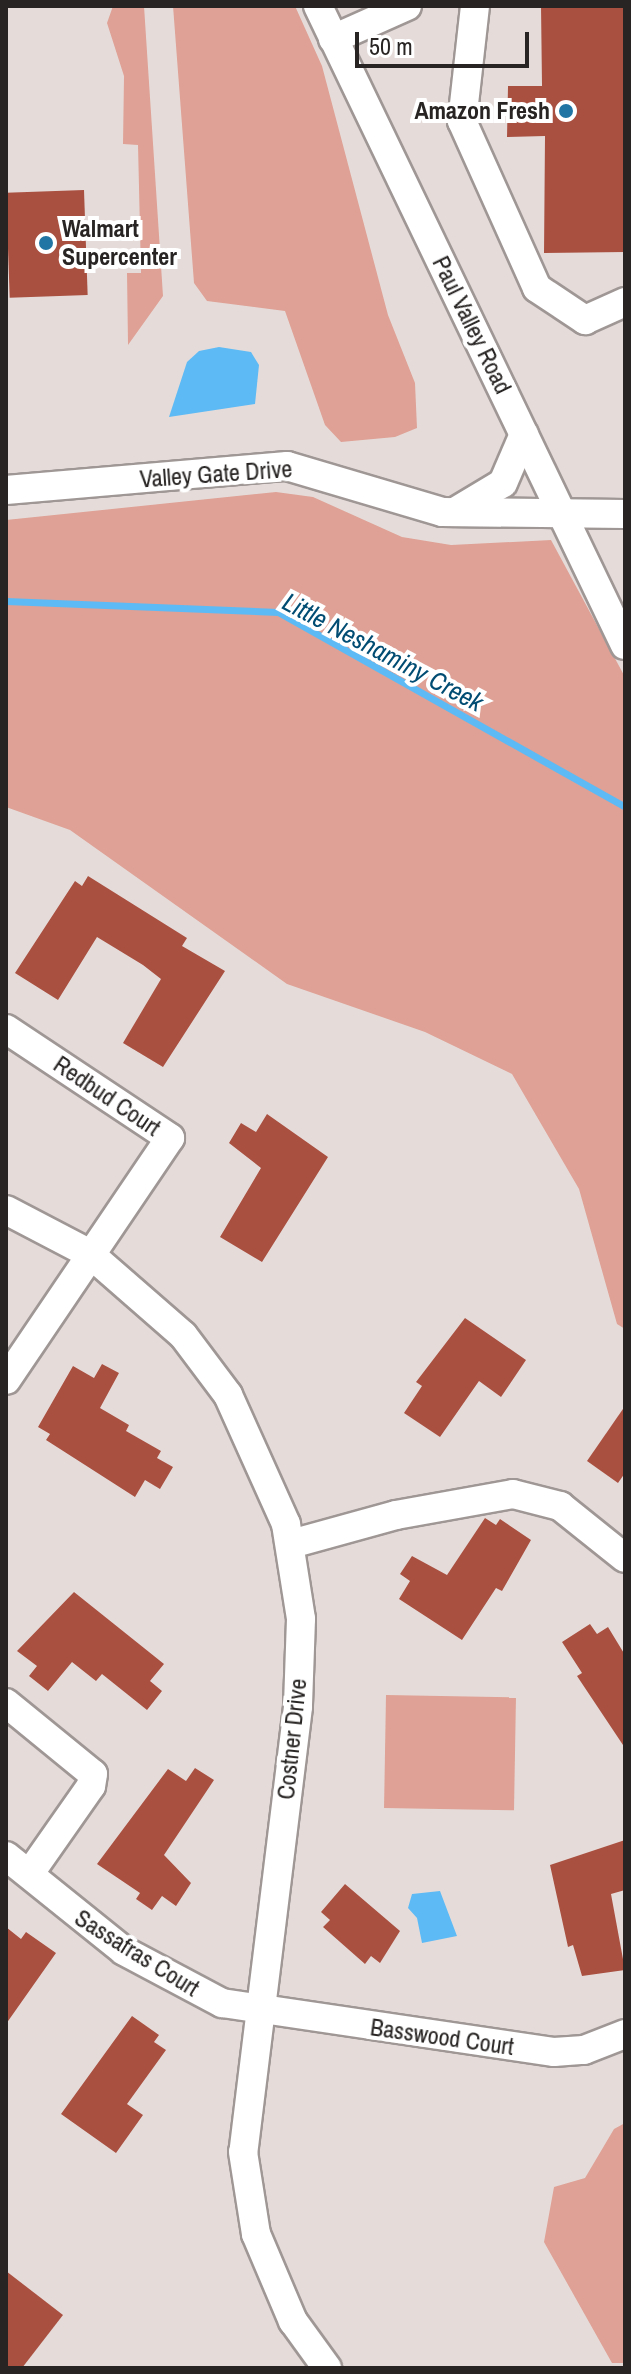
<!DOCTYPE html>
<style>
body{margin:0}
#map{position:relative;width:631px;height:2374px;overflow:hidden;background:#e5dcda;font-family:"Archivo Narrow",sans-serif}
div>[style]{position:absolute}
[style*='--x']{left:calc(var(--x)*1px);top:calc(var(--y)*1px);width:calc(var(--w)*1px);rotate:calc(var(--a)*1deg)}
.green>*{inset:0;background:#dfa195;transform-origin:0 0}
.water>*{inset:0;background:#5ebaf4}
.stream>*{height:7px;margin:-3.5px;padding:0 3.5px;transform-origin:3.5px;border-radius:3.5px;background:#5ebaf4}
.building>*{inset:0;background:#aa5040;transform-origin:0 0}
.roads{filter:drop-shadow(2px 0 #9f9795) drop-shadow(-2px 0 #9f9795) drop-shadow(0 2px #9f9795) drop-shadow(0 -2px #9f9795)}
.minor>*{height:28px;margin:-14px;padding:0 14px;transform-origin:14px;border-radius:14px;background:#fff}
.dots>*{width:22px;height:22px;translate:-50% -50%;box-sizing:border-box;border:4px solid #fff;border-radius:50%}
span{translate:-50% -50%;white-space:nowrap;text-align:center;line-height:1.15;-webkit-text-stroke:8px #fff;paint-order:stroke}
.poi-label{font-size:24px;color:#272423;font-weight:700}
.right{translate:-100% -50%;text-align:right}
.left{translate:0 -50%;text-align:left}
.street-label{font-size:24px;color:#272423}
.water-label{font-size:26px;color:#004c72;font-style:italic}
.frame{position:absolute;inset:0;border:8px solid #272423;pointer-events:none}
.scale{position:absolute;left:355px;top:32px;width:174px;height:36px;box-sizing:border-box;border:4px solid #272423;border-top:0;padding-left:10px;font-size:24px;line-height:28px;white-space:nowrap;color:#272423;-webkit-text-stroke:6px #fff;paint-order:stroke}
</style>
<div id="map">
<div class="green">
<i style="clip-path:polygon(113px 6px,144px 6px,163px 296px,128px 345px,127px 273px,141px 273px,138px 145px,123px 144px,124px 76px,107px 23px)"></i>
<i style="clip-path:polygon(173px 6px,295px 6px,322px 66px,388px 315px,415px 383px,417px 428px,395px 437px,341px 442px,325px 425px,285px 311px,207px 301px,194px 283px)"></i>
<i style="clip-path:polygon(276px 492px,313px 497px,402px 537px,451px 545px,551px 540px,625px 677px,625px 1329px,617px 1324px,579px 1189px,512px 1074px,425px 1032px,287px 984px,70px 830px,6px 807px,6px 520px)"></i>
<i style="left:386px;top:1695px;width:130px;height:113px;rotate:1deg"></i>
<i style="clip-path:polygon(625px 2123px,625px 2363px,612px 2363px,544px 2242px,554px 2187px,585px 2178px,614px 2129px)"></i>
</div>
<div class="water">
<i style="clip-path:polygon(219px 347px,251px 352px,259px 365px,255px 404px,169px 417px,187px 362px,199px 351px)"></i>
<i style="clip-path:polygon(440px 1891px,457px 1936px,422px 1943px,417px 1918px,408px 1908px,412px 1894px)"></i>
</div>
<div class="stream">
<i style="--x:6;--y:601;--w:272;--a:2.3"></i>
<i style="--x:278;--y:612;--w:398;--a:29.3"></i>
</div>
<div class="building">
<i style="clip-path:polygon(541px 6px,625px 6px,625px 252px,544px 253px,545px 136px,507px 137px,508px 86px,542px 86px)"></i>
<i style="left:84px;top:190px;width:105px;height:78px;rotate:88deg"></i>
<i style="clip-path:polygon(88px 876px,187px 938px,182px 946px,225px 971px,163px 1067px,123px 1043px,161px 979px,143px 965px,97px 937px,58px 1000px,15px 973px,75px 881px,82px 886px)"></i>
<i style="clip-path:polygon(267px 1114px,328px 1157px,262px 1262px,220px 1237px,261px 1168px,229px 1143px,241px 1123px,256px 1132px)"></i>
<i style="clip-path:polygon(465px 1318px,526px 1360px,501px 1397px,479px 1381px,440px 1437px,404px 1413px,422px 1386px,416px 1382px)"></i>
<i style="clip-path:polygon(102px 1364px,119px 1373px,100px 1408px,129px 1425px,126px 1431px,161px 1451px,157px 1458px,173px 1467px,160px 1489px,145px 1480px,135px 1497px,46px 1440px,50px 1434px,38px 1427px,73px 1366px,94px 1378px)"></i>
<i style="clip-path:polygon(625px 1406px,625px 1473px,618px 1483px,587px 1461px)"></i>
<i style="clip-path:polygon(485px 1518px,496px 1525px,500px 1519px,531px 1540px,502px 1591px,496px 1588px,462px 1640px,399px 1599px,410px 1581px,400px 1574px,412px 1556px,447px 1575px)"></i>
<i style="clip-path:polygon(74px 1592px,164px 1664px,150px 1681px,162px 1691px,147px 1710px,102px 1674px,96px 1681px,72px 1662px,48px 1691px,29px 1676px,37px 1666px,17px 1651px)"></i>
<i style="clip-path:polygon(590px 1624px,597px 1634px,608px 1627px,625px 1655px,625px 1748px,577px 1676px,582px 1673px,562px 1642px)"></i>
<i style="clip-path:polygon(195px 1768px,214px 1780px,164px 1855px,191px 1883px,176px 1906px,162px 1896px,152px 1910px,136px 1899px,140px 1893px,97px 1864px,168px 1769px,186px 1781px)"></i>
<i style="clip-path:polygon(625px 1840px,625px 1890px,611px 1894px,625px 1970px,582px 1976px,573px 1945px,568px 1947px,550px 1865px)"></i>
<i style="clip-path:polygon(345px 1884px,400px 1931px,380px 1963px,371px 1956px,365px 1964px,323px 1927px,330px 1920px,321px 1912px)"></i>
<i style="clip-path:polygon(6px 1927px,21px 1939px,26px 1932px,56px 1953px,6px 2024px)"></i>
<i style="clip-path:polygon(132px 2016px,159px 2035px,154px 2042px,166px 2050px,127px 2104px,143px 2115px,116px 2153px,61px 2114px)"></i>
<i style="clip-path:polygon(6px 2271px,63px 2315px,22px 2368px,6px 2368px)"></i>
</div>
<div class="roads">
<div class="minor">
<i style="--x:318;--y:6;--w:709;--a:64.34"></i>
<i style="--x:475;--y:6;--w:116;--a:96.4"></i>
<i style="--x:462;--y:121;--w:183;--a:65.8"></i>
<i style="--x:537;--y:288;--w:58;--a:33.7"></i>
<i style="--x:585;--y:320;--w:44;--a:-24.2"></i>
<i style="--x:333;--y:39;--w:81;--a:-24"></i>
<i style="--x:6;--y:490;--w:282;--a:-4.9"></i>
<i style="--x:287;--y:466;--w:162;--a:16.5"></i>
<i style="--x:442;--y:512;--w:183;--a:0.6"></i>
<i style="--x:458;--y:510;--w:52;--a:-31"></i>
<i style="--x:503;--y:483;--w:53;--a:-66.8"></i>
<i style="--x:6;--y:1029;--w:197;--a:33.6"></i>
<i style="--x:170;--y:1138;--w:292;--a:124.1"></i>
<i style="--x:6;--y:1210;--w:95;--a:27.6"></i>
<i style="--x:90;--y:1254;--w:123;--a:41.1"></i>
<i style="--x:183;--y:1335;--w:75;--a:53.1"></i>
<i style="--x:228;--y:1395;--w:141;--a:65.8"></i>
<i style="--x:286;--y:1524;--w:96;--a:81"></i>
<i style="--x:301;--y:1619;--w:88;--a:92"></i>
<i style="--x:298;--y:1707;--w:448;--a:97"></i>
<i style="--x:243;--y:2152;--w:83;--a:81"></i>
<i style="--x:256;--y:2234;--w:95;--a:67"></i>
<i style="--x:293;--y:2321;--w:58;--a:54.1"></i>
<i style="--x:291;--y:1544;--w:109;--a:-15.4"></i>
<i style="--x:396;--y:1515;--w:119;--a:-10.2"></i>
<i style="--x:513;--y:1494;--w:49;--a:14.3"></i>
<i style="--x:560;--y:1506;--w:83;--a:38.7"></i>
<i style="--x:6;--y:1703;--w:112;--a:39.2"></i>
<i style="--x:93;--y:1774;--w:12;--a:99"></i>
<i style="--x:91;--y:1786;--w:106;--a:125"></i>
<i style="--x:6;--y:1856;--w:151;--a:38.8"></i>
<i style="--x:124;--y:1951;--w:111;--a:28"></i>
<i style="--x:222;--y:2003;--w:336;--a:8.4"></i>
<i style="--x:554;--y:2052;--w:30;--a:-4"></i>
<i style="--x:584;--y:2050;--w:44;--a:-21.3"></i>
</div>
</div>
<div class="dots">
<i style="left:566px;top:111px;background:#2075a5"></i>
<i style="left:46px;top:243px;background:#2075a5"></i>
</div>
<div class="poi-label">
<span class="right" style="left:550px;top:111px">Amazon Fresh</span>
<span class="left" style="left:62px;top:243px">Walmart<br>Supercenter</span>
</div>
<div class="street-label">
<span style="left:472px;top:325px;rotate:64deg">Paul Valley Road</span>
<span style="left:216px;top:474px;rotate:-4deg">Valley Gate Drive</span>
<span style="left:107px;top:1096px;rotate:34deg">Redbud Court</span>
<span style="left:292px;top:1739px;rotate:-84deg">Costner Drive</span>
<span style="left:137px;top:1953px;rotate:32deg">Sassafras Court</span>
<span style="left:442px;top:2037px;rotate:8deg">Basswood Court</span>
</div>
<div class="water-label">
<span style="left:383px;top:652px;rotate:28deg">Little Neshaminy Creek</span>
</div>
<div class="frame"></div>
<div class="scale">50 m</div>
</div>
